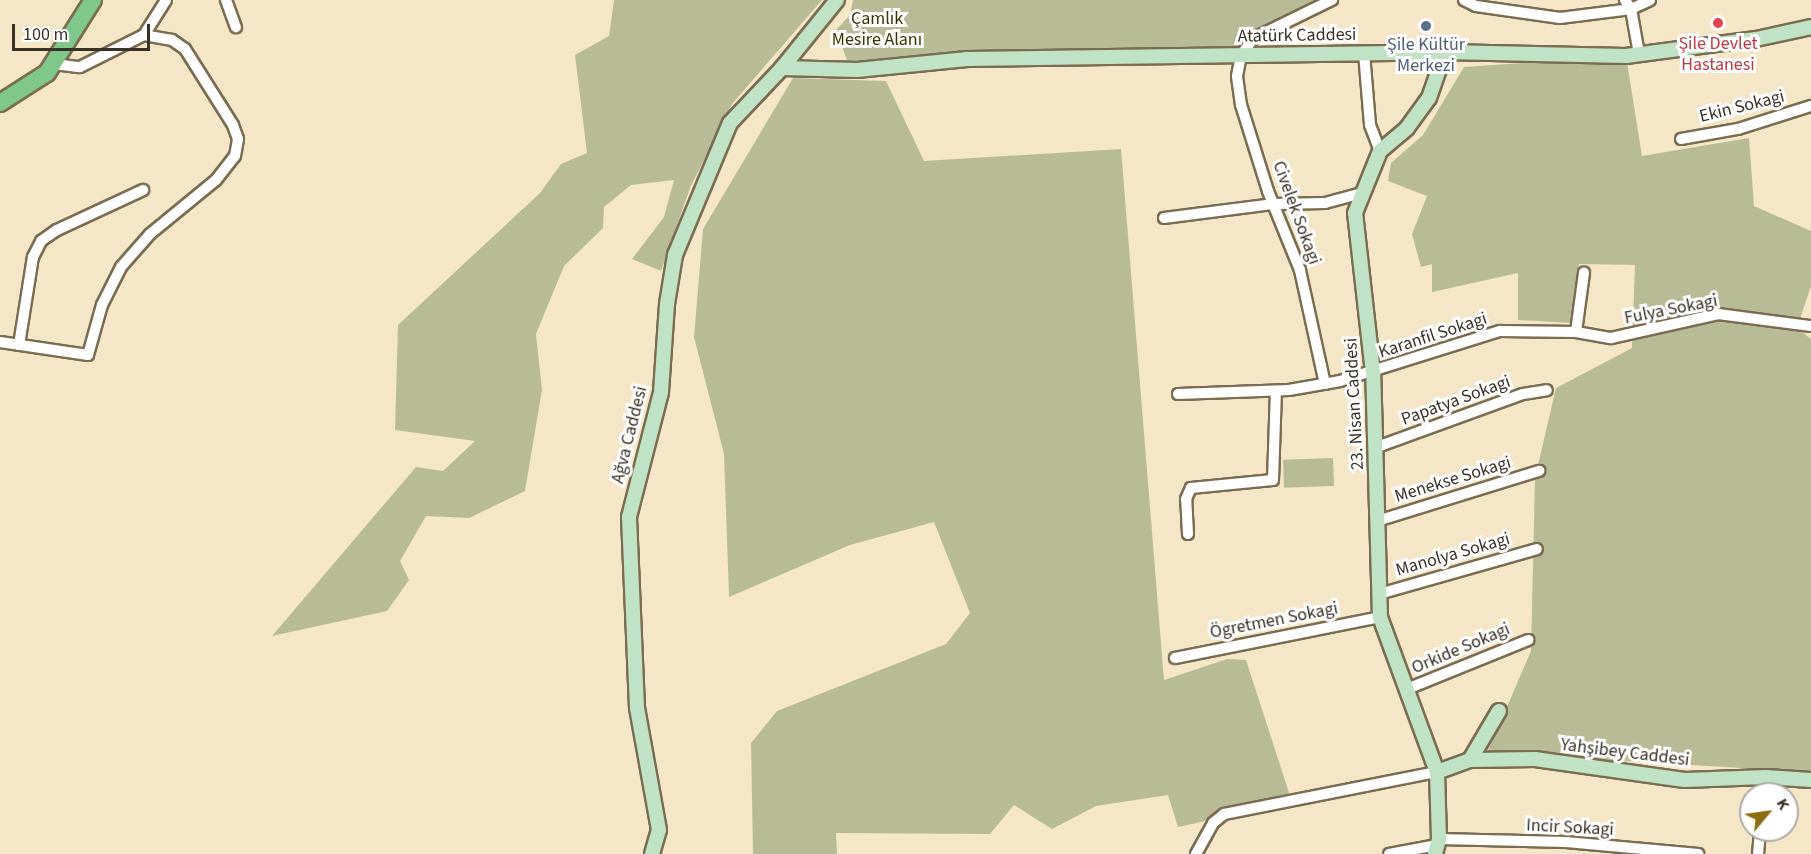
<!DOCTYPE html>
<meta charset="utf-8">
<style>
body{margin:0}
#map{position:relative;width:1811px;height:854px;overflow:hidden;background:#f6e6c8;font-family:"Source Sans 3",sans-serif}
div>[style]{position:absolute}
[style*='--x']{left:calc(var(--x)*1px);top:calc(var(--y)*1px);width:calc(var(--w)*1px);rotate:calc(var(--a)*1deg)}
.green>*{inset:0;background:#b8bc96;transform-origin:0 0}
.roads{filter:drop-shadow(2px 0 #7a6c51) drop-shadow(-2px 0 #7a6c51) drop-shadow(0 2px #7a6c51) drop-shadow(0 -2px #7a6c51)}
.street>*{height:10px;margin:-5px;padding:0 5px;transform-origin:5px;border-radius:5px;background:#fff}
.secondary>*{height:14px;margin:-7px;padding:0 7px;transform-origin:7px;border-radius:7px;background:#bfe3c4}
.primary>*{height:16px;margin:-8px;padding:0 8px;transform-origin:8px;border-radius:8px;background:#7fc78a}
.dots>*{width:16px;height:16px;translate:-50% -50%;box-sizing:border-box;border:3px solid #fff;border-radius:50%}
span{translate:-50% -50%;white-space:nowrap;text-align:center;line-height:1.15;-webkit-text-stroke:6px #fff;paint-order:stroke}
.park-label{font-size:18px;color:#353700}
.street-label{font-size:18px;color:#383126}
.health-label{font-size:18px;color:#be3a42}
.service-label{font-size:18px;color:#4e5e75}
.north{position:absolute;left:1739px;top:782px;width:60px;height:60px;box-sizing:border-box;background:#fff;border:2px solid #afada8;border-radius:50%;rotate:61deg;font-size:16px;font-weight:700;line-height:24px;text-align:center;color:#383126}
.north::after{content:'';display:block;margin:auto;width:21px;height:27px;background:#8a6e0f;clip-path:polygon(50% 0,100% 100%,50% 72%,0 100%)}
.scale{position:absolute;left:12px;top:24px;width:138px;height:27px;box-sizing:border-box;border:3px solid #383126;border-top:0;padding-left:8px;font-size:18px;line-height:21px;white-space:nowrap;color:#383126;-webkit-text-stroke:4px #fff;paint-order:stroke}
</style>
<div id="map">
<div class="green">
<i style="clip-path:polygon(614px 0,822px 0,732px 104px,690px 188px,661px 271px,632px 259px,664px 217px,674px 180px,631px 185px,604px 207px,603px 228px,564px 266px,536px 334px,542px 390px,525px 491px,469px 518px,426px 516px,400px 561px,409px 580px,387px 611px,272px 636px,416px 467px,443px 471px,475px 441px,395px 430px,398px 325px,540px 193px,561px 164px,587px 153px,575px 55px,609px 36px)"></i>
<i style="clip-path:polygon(853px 0,1314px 0,1248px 35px,1236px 53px,848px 63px,836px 30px,850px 15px)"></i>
<i style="clip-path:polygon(1626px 56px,1642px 156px,1749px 138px,1754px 206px,1811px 231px,1811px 286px,1797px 328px,1811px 339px,1811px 772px,1487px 753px,1531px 651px,1535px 478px,1556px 388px,1632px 348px,1635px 265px,1579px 264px,1572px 323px,1518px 320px,1518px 273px,1432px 292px,1432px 264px,1421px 267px,1412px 234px,1427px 196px,1388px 181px,1391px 163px,1423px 135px,1464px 67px)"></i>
<i style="clip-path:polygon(793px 78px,886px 81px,924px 161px,1121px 149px,1164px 680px,1227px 659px,1246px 660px,1292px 802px,1178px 827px,1168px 795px,1096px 806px,1052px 829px,1014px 805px,990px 834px,836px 833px,837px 854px,753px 854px,751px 743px,777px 711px,946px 644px,970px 613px,934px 522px,850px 545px,729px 597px,724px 454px,694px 337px,703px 229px)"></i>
<i style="left:1333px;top:458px;width:28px;height:50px;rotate:88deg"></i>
</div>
<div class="roads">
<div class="street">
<i style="--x:226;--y:0;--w:29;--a:70"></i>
<i style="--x:1464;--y:0;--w:13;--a:27"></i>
<i style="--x:1476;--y:6;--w:85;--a:8.1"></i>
<i style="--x:1560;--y:18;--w:72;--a:-7.2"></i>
<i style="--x:1631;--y:9;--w:21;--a:-25"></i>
<i style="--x:1625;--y:0;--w:11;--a:56"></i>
<i style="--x:1631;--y:9;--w:46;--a:79.9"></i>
<i style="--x:1364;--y:53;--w:72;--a:85.2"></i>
<i style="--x:1370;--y:125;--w:28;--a:69"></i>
<i style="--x:54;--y:64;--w:26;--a:7"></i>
<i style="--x:80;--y:67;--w:72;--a:-26.6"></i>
<i style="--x:144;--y:35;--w:41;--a:-57.8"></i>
<i style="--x:1681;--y:139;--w:58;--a:-10"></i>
<i style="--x:1738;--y:129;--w:77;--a:-17.5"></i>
<i style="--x:1164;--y:218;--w:111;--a:-7.3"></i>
<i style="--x:1274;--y:204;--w:51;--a:-1.1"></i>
<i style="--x:1325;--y:203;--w:39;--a:-15"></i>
<i style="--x:1576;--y:332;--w:60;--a:-82.3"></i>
<i style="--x:0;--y:342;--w:89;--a:8.4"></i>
<i style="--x:88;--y:355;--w:52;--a:-74.4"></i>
<i style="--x:102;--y:305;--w:42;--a:-63.4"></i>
<i style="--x:121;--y:267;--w:44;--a:-48.7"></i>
<i style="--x:150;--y:234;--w:85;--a:-39.3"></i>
<i style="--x:216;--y:180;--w:31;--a:-52"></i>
<i style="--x:235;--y:156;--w:17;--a:-80"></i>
<i style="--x:238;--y:139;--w:15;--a:-110"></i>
<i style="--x:233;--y:125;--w:90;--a:-122.3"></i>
<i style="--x:185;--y:49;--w:16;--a:-145"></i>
<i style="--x:172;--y:40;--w:28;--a:-170"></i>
<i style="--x:19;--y:345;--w:89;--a:-81"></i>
<i style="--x:33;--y:257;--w:18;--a:-63"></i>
<i style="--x:41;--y:241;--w:19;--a:-35"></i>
<i style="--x:57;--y:230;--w:95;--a:-24.9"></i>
<i style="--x:1325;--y:384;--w:117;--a:-102.4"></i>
<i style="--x:1300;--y:270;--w:85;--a:-112.1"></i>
<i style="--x:1268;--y:191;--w:90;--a:-107.4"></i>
<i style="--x:1241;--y:105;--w:29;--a:-98"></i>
<i style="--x:1237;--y:76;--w:21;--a:-79"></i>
<i style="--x:1241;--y:55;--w:21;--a:-53"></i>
<i style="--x:1254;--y:38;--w:87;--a:-26"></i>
<i style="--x:1178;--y:394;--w:111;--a:-2.1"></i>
<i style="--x:1289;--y:390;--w:52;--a:-10"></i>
<i style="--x:1340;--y:381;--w:168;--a:-17.4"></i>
<i style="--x:1500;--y:331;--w:76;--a:0.8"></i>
<i style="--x:1576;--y:332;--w:36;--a:10"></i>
<i style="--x:1611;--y:338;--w:110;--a:-12.6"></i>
<i style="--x:1718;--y:314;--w:94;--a:7.4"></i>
<i style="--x:1377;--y:447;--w:155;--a:-20"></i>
<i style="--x:1523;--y:394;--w:24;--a:-9"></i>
<i style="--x:1377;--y:521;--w:170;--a:-17.2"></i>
<i style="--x:1188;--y:534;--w:35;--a:-93"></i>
<i style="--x:1186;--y:499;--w:12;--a:-66"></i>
<i style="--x:1191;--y:488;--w:82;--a:-5.6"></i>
<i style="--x:1273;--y:480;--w:89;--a:-88.1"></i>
<i style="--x:1379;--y:594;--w:164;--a:-15.9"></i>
<i style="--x:1175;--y:658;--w:209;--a:-11.3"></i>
<i style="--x:1407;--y:689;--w:131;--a:-22"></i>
<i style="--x:1764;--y:794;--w:17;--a:-83"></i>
<i style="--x:1439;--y:839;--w:127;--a:1.4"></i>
<i style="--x:1566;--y:842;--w:133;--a:5.2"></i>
<i style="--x:1196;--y:854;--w:35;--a:-61"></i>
<i style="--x:1213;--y:823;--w:14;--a:-39"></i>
<i style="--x:1224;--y:814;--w:217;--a:-11.2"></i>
<i style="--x:1389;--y:854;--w:49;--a:-10.6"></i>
<i style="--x:1758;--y:854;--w:24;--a:-85"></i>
</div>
<div class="secondary">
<i style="--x:782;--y:68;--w:75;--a:1.5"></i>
<i style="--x:857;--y:70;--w:111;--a:-5.7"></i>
<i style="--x:967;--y:59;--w:478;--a:-0.8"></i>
<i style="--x:1445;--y:52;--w:181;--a:1.3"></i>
<i style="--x:1626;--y:56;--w:131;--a:-7.5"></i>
<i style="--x:1756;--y:39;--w:56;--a:-12.3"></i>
<i style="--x:1470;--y:760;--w:65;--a:-0.9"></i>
<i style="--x:1535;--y:759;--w:151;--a:8"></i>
<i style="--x:1685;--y:780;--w:81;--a:-2.1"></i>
<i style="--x:1766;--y:777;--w:45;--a:3.8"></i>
<i style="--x:1437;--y:772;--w:165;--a:-110.2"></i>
<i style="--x:1380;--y:617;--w:244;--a:-91.6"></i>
<i style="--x:1373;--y:373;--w:161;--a:-96.4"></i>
<i style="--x:1355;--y:213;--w:67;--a:-68"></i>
<i style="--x:1380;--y:151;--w:35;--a:-40"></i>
<i style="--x:1407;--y:128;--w:37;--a:-54"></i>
<i style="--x:1429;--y:98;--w:49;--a:-70.8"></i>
<i style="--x:652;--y:854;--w:25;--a:-74"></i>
<i style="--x:659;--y:830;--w:124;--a:-100.2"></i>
<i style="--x:637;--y:708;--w:191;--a:-92.4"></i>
<i style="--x:629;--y:517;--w:129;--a:-75.6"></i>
<i style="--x:661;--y:392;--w:88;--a:-86.1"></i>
<i style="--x:667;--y:304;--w:50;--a:-80.7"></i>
<i style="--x:675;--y:255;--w:143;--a:-67.4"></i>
<i style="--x:730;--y:123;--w:76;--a:-46.6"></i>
<i style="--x:782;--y:68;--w:87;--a:-51"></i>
<i style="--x:1435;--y:854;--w:16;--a:-75"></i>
<i style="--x:1439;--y:839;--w:67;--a:-91.7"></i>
<i style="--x:1437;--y:772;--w:35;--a:-20"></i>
<i style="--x:1470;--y:760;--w:57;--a:-59.4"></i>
</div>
<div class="primary">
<i style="--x:0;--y:103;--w:56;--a:-32.6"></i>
<i style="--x:47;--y:73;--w:86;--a:-57.8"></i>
</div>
</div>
<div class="dots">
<i style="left:1718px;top:23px;background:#e0444e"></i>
<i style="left:1426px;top:26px;background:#5c6f8a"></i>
</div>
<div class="park-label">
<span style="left:877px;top:30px">Çamlık<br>Mesire Alanı</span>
</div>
<div class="street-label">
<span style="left:1297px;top:36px;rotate:-1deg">Atatürk Caddesi</span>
<span style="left:1742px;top:107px;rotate:-14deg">Ekin Sokagi</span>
<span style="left:1296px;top:213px;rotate:70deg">Civelek Sokagi</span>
<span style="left:1671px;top:310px;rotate:-11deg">Fulya Sokagi</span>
<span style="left:1433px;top:336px;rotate:-18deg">Karanfil Sokagi</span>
<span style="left:1456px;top:401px;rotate:-20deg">Papatya Sokagi</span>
<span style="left:1355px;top:404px;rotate:-93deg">23. Nisan Caddesi</span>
<span style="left:630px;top:435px;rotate:-76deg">Ağva Caddesi</span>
<span style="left:1453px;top:480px;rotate:-17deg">Menekse Sokagi</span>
<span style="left:1453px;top:555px;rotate:-16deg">Manolya Sokagi</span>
<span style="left:1274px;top:621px;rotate:-11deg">Ögretmen Sokagi</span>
<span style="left:1461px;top:649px;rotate:-23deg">Orkide Sokagi</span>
<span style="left:1625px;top:753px;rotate:7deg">Yahşibey Caddesi</span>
<span style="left:1570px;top:828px;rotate:3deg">Incir Sokagi</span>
</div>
<div class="health-label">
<span style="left:1718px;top:55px">Şile Devlet<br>Hastanesi</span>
</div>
<div class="service-label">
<span style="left:1426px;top:56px">Şile Kültür<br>Merkezi</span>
</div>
<div class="north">K</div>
<div class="scale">100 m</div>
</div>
